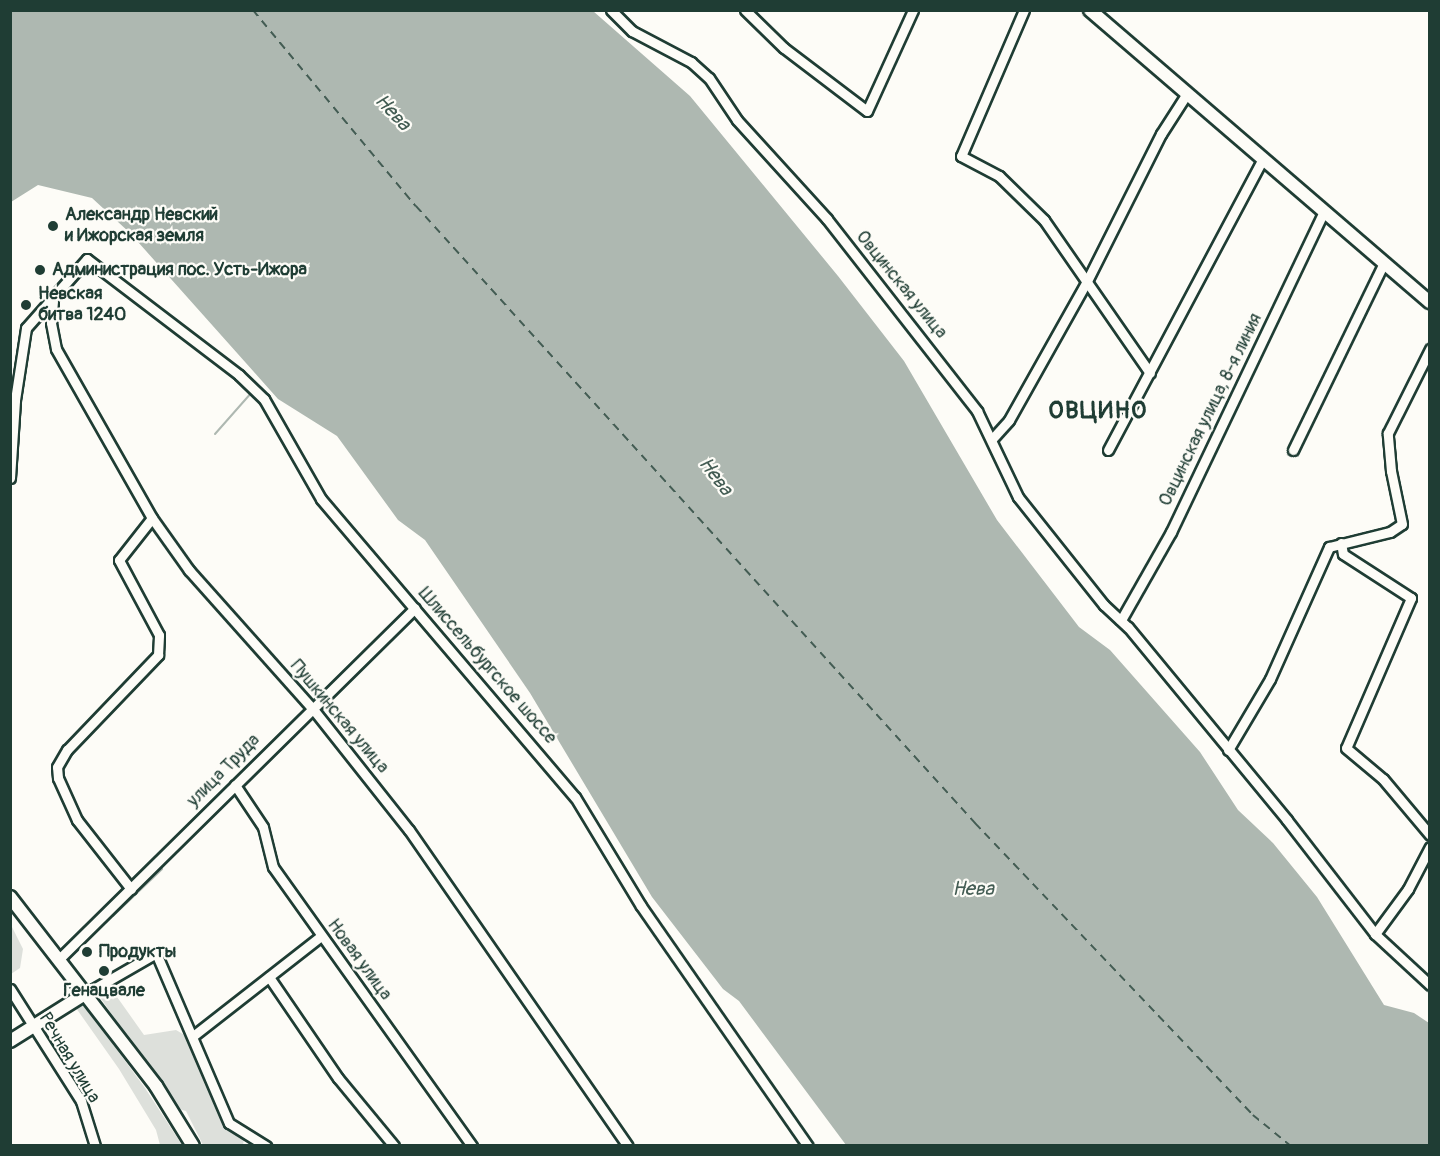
<!DOCTYPE html>
<meta charset="utf-8">
<style>
body{margin:0}
#map{position:relative;width:1440px;height:1156px;overflow:hidden;background:#fdfcf7;font-family:Pangolin,sans-serif}
div>[style]{position:absolute}
[style*='--x']{left:calc(var(--x)*1px);top:calc(var(--y)*1px);width:calc(var(--w)*1px);rotate:calc(var(--a)*1deg)}
.green>*{inset:0;background:#dde0db}
.water>*{inset:0;background:#aeb8b1}
.stream>*{height:2px;margin:-1px;padding:0 1px;transform-origin:1px;border-radius:1px;background:#aeb8b1}
.ferry>*{height:1.5px;margin-top:-0.75px;transform-origin:0;background:repeating-linear-gradient(90deg,#435c53 0 8px,transparent 0 14px)}
.roads{filter:drop-shadow(2px 0 #1f3d34) drop-shadow(-2px 0 #1f3d34) drop-shadow(0 2px #1f3d34) drop-shadow(0 -2px #1f3d34)}
.minor>*{height:9px;margin:-4.5px;padding:0 4.5px;transform-origin:4.5px;border-radius:4.5px;background:#fdfcf7}
.major>*{height:12px;margin:-6px;padding:0 6px;transform-origin:6px;border-radius:6px;background:#fdfcf7}
.dots>*{width:16px;height:16px;translate:-50% -50%;box-sizing:border-box;border:3px solid #fdfcf7;border-radius:50%}
span{translate:-50% -50%;white-space:nowrap;text-align:center;line-height:1.15;-webkit-text-stroke:4.5px #fdfcf7;paint-order:stroke}
.poi-label{font-size:18px;color:#1f3d34;font-weight:700}
.left{translate:0 -50%;text-align:left}
.street-label{font-size:18px;color:#1f3d34}
.water-label{font-size:20px;color:#435c53;font-style:italic}
.district-label{font-size:24px;color:#1f3d34;font-weight:700;letter-spacing:1.5px}
.frame{position:absolute;inset:0;border:12px solid #1f3d34;pointer-events:none}
</style>
<div id="map">
<div class="green">
<i style="clip-path:polygon(11px 925px,23px 949px,20px 968px,11px 974px)"></i>
<i style="clip-path:polygon(110px 987px,144px 1035px,176px 1030px,188px 1037px,227px 1126px,244px 1139px,243px 1145px,203px 1145px,186px 1111px,179px 1109px,99px 996px)"></i>
<i style="clip-path:polygon(81px 1005px,87px 1009px,145px 1088px,182px 1145px,160px 1145px,156px 1130px,119px 1069px,76px 1008px)"></i>
</div>
<div class="water">
<i style="clip-path:polygon(11px 10px,593px 11px,690px 96px,838px 276px,904px 361px,997px 520px,1079px 627px,1110px 650px,1200px 752px,1238px 810px,1273px 843px,1317px 897px,1384px 1005px,1414px 1013px,1429px 1023px,1429px 1145px,846px 1145px,739px 1001px,723px 989px,652px 897px,530px 693px,425px 540px,398px 520px,337px 436px,278px 399px,130px 233px,92px 198px,38px 185px,11px 202px)"></i>
</div>
<div class="stream">
<i style="--x:215;--y:434;--w:56;--a:-48.6"></i>
<i style="--x:113;--y:916;--w:68;--a:-43.8"></i>
</div>
<div class="ferry">
<i style="--x:253;--y:10;--w:255;--a:50.3"></i>
<i style="--x:416;--y:206;--w:833;--a:47.82"></i>
<i style="--x:975;--y:823;--w:403;--a:46.4"></i>
<i style="--x:1253;--y:1115;--w:49;--a:39.2"></i>
</div>
<div class="roads">
<div class="minor">
<i style="--x:611;--y:10;--w:30;--a:45"></i>
<i style="--x:632;--y:31;--w:67;--a:27.7"></i>
<i style="--x:691;--y:62;--w:24;--a:42"></i>
<i style="--x:709;--y:78;--w:50;--a:56.3"></i>
<i style="--x:737;--y:120;--w:134;--a:47.7"></i>
<i style="--x:827;--y:219;--w:244;--a:52"></i>
<i style="--x:977;--y:411;--w:95;--a:64.5"></i>
<i style="--x:1018;--y:497;--w:138;--a:51.5"></i>
<i style="--x:1104;--y:605;--w:33;--a:43"></i>
<i style="--x:1128;--y:627;--w:250;--a:50.5"></i>
<i style="--x:1287;--y:820;--w:144;--a:52.3"></i>
<i style="--x:1375;--y:934;--w:75;--a:42.8"></i>
<i style="--x:745;--y:10;--w:54;--a:44.3"></i>
<i style="--x:784;--y:48;--w:104;--a:37.2"></i>
<i style="--x:867;--y:111;--w:111;--a:-65.5"></i>
<i style="--x:1024;--y:10;--w:159;--a:113.3"></i>
<i style="--x:961;--y:156;--w:43;--a:27.8"></i>
<i style="--x:999;--y:176;--w:63;--a:44.4"></i>
<i style="--x:1044;--y:220;--w:186;--a:55.3"></i>
<i style="--x:53;--y:301;--w:22;--a:95"></i>
<i style="--x:51;--y:323;--w:26;--a:79"></i>
<i style="--x:56;--y:349;--w:194;--a:60.4"></i>
<i style="--x:152;--y:518;--w:64;--a:54.6"></i>
<i style="--x:189;--y:570;--w:186;--a:48.3"></i>
<i style="--x:313;--y:709;--w:154;--a:51.6"></i>
<i style="--x:409;--y:830;--w:384;--a:55.3"></i>
<i style="--x:992;--y:439;--w:25;--a:-48"></i>
<i style="--x:1009;--y:420;--w:157;--a:-60.7"></i>
<i style="--x:1086;--y:283;--w:167;--a:-63.3"></i>
<i style="--x:1161;--y:134;--w:46;--a:-57.3"></i>
<i style="--x:1108;--y:450;--w:328;--a:-62"></i>
<i style="--x:1293;--y:450;--w:208;--a:-64.1"></i>
<i style="--x:10;--y:478;--w:78;--a:-86.3"></i>
<i style="--x:15;--y:400;--w:73;--a:-81.3"></i>
<i style="--x:26;--y:328;--w:92;--a:-48.5"></i>
<i style="--x:87;--y:259;--w:191;--a:37.3"></i>
<i style="--x:239;--y:375;--w:35;--a:44"></i>
<i style="--x:264;--y:399;--w:115;--a:60.3"></i>
<i style="--x:321;--y:499;--w:392;--a:49.6"></i>
<i style="--x:575;--y:797;--w:127;--a:58.8"></i>
<i style="--x:641;--y:906;--w:292;--a:55.2"></i>
<i style="--x:1341;--y:543;--w:11;--a:80"></i>
<i style="--x:1343;--y:554;--w:81;--a:32.9"></i>
<i style="--x:1411;--y:598;--w:163;--a:113.4"></i>
<i style="--x:1346;--y:748;--w:48;--a:40"></i>
<i style="--x:1383;--y:779;--w:73;--a:50"></i>
<i style="--x:1121;--y:620;--w:101;--a:-60.4"></i>
<i style="--x:1171;--y:532;--w:356;--a:-64.5"></i>
<i style="--x:1228;--y:750;--w:82;--a:-59.4"></i>
<i style="--x:1270;--y:679;--w:145;--a:-65.9"></i>
<i style="--x:1329;--y:547;--w:63;--a:-13.8"></i>
<i style="--x:1390;--y:532;--w:14;--a:-34"></i>
<i style="--x:1402;--y:524;--w:54;--a:-101.7"></i>
<i style="--x:1391;--y:471;--w:38;--a:-95"></i>
<i style="--x:1388;--y:433;--w:94;--a:-63.4"></i>
<i style="--x:235;--y:785;--w:50;--a:56.3"></i>
<i style="--x:263;--y:827;--w:41;--a:76"></i>
<i style="--x:273;--y:867;--w:343;--a:54.5"></i>
<i style="--x:131;--y:889;--w:88;--a:-128"></i>
<i style="--x:77;--y:820;--w:46;--a:-114.3"></i>
<i style="--x:58;--y:778;--w:11;--a:-95"></i>
<i style="--x:57;--y:767;--w:20;--a:-60"></i>
<i style="--x:67;--y:750;--w:132;--a:-46.2"></i>
<i style="--x:158;--y:655;--w:20;--a:-87"></i>
<i style="--x:159;--y:635;--w:85;--a:-118.1"></i>
<i style="--x:119;--y:560;--w:53;--a:-51.8"></i>
<i style="--x:1375;--y:934;--w:56;--a:-53.7"></i>
<i style="--x:1408;--y:889;--w:47;--a:-62.4"></i>
<i style="--x:58;--y:960;--w:501;--a:-44.6"></i>
<i style="--x:269;--y:977;--w:122;--a:55.7"></i>
<i style="--x:338;--y:1078;--w:88;--a:50.5"></i>
<i style="--x:10;--y:989;--w:133;--a:57.6"></i>
<i style="--x:81;--y:1101;--w:47;--a:72.7"></i>
<i style="--x:85;--y:994;--w:82;--a:-30"></i>
<i style="--x:156;--y:953;--w:185;--a:66.8"></i>
<i style="--x:229;--y:1123;--w:44;--a:31.9"></i>
<i style="--x:193;--y:1036;--w:162;--a:-38"></i>
</div>
<div class="major">
<i style="--x:1090;--y:10;--w:448;--a:40.7"></i>
<i style="--x:10;--y:897;--w:239;--a:52.3"></i>
<i style="--x:156;--y:1086;--w:70;--a:58.3"></i>
<i style="--x:10;--y:1041;--w:89;--a:-32.1"></i>
</div>
</div>
<div class="dots">
<i style="left:53px;top:226px;background:#1f3d34"></i>
<i style="left:40px;top:270px;background:#1f3d34"></i>
<i style="left:26px;top:305px;background:#1f3d34"></i>
<i style="left:87px;top:952px;background:#1f3d34"></i>
<i style="left:104px;top:971px;background:#1f3d34"></i>
</div>
<div class="poi-label">
<span class="left" style="left:65px;top:226px">Александр Невский<br>и Ижорская земля</span>
<span class="left" style="left:52px;top:270px">Администрация пос. Усть-Ижора</span>
<span class="left" style="left:38px;top:305px">Невская<br>битва 1240</span>
<span class="left" style="left:99px;top:952px">Продукты</span>
<span style="left:104px;top:991px">Генацвале</span>
</div>
<div class="street-label">
<span style="left:901px;top:285px;rotate:51deg">Овцинская улица</span>
<span style="left:1211px;top:410px;rotate:-64deg">Овцинская улица, 8-я линия</span>
<span style="left:487px;top:666px;rotate:49deg">Шлиссельбургское шоссе</span>
<span style="left:339px;top:717px;rotate:50deg">Пушкинская улица</span>
<span style="left:224px;top:771px;rotate:-45deg">улица Труда</span>
<span style="left:359px;top:960px;rotate:54deg">Новая улица</span>
<span style="left:69px;top:1058px;rotate:59deg">Речная улица</span>
</div>
<div class="water-label">
<span style="left:393px;top:112px;rotate:47deg">Нева</span>
<span style="left:716px;top:476px;rotate:53deg">Нева</span>
<span style="left:973px;top:888px">Нева</span>
</div>
<div class="district-label">
<span style="left:1098px;top:411px">ОВЦИНО</span>
</div>
<div class="frame"></div>
</div>
